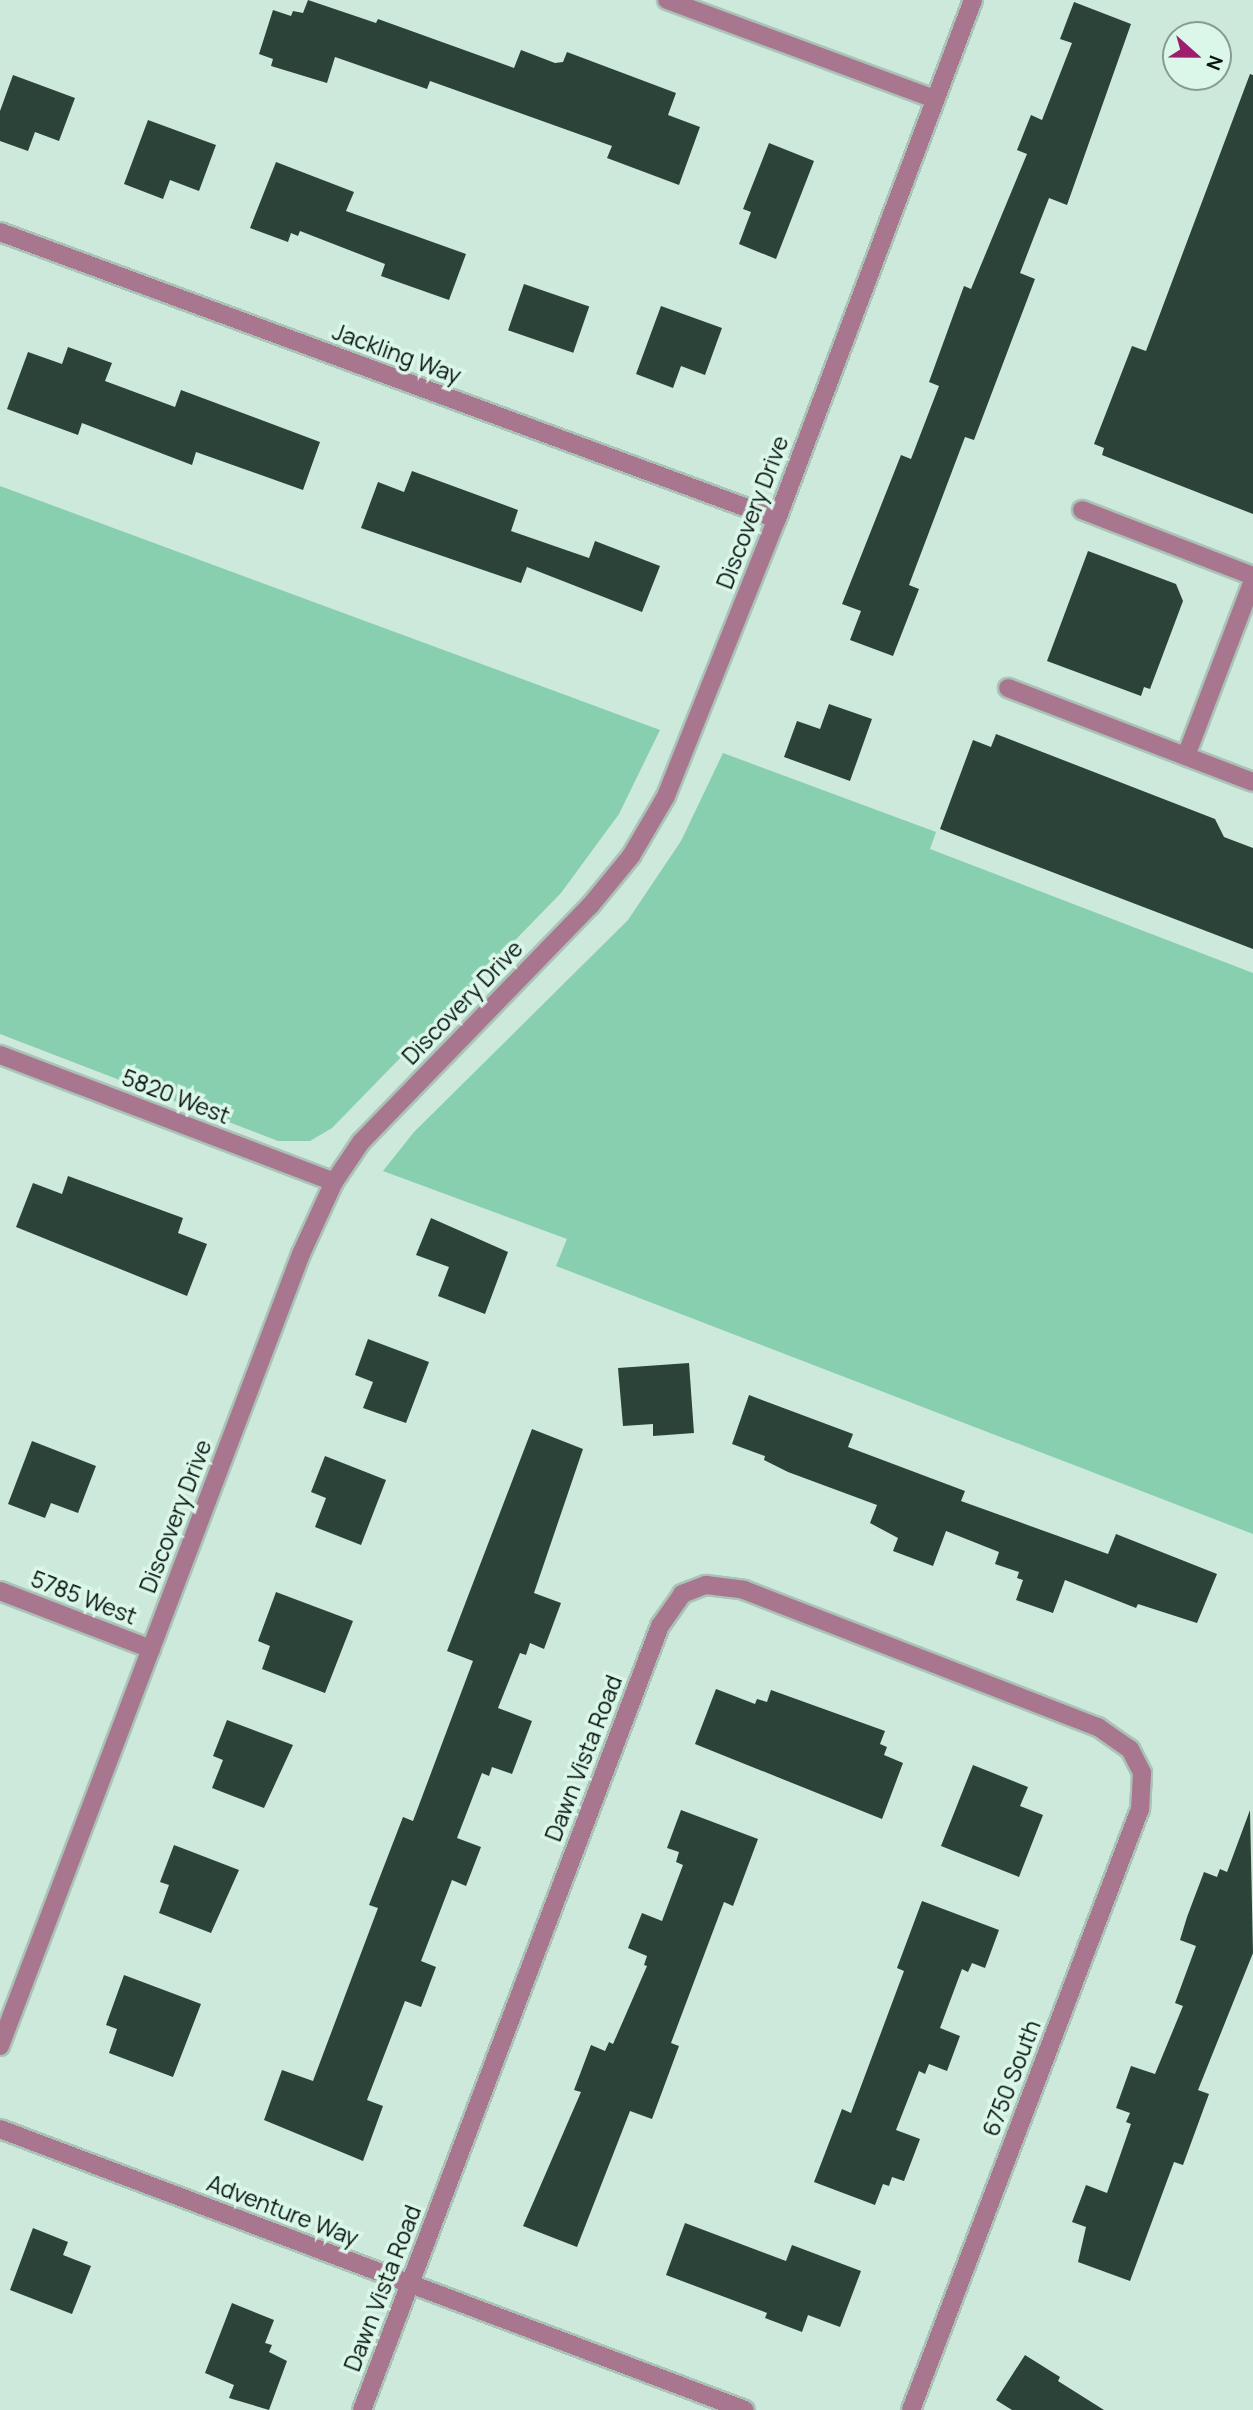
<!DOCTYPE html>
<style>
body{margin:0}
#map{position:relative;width:1253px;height:2410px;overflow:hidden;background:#cde9dc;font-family:Manrope,sans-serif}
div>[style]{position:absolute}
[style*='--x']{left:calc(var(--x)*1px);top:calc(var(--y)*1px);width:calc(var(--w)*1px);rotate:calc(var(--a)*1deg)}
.green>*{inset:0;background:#88cfb0}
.building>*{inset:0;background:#2c4339;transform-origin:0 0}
.roads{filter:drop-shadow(2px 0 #aac3b7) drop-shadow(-2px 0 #aac3b7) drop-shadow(0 2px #aac3b7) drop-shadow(0 -2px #aac3b7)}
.minor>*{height:18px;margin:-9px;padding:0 9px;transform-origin:9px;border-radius:9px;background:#a9768f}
span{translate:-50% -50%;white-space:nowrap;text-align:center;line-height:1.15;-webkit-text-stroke:7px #daf7e9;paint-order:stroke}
.street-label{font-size:23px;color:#0a1410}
.north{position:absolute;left:1162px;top:21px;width:70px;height:70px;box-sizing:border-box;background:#daf7e9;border:2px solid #879c92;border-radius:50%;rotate:111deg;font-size:19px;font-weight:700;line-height:28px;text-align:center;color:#0a1410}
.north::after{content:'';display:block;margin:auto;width:24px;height:32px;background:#9f1d6e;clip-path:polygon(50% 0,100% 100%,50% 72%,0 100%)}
</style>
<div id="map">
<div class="green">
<i style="clip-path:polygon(0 486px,660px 730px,619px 814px,561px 893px,332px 1128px,310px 1141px,278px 1141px,0 1034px)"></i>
<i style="clip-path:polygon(723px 753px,936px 832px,930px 849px,1253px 973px,1253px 1534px,556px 1266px,567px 1239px,383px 1171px,414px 1132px,628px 920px,681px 841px)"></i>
</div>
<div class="building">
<i style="clip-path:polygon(308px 0,376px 23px,378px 19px,514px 68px,521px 50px,555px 63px,563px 62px,567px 52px,676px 93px,668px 115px,700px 127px,679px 185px,607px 158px,612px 146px,430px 81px,427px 89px,335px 57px,327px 83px,271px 66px,273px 59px,259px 54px,273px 10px,291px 16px,293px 11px,303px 13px)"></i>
<i style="clip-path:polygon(1074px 2px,1131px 24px,1067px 205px,1049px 198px,1020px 273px,1035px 279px,974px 440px,965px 437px,909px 585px,919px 589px,893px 656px,850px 640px,861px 611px,842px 604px,901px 455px,911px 459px,939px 386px,929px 382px,953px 316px,964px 286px,971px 289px,1027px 154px,1017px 150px,1031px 115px,1042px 120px,1072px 43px,1060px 39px)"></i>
<i style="clip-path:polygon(1250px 74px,1253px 75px,1253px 514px,1102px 455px,1104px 448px,1094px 444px,1132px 346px,1146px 351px)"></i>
<i style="clip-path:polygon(13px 75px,75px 98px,59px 141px,35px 132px,28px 151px,0 141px,0 111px)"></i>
<i style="clip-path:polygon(148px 120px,216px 145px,199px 191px,170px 180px,163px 199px,124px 184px)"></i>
<i style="clip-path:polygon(769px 143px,814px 161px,776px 259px,739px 244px,751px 212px,743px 209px)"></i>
<i style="clip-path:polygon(276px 162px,354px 192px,346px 211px,466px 254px,449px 300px,381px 276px,385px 264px,300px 231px,298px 236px,291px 233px,288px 242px,250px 228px)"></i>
<i style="left:524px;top:284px;width:69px;height:49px;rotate:19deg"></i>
<i style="clip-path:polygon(661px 306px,722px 328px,705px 375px,681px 366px,673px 388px,636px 374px)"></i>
<i style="clip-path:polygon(68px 347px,112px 363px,105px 381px,175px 407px,181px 390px,320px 442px,303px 490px,196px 452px,192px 465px,82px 423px,78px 435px,7px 409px,28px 352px,62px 364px)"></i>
<i style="clip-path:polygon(412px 471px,518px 510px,511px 531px,589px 558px,595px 541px,660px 566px,642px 612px,527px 567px,521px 583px,361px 528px,378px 482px,404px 492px)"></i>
<i style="clip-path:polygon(1088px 551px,1176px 584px,1183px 601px,1150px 689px,1144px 687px,1141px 696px,1047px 661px)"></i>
<i style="clip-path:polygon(829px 704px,872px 719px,850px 781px,784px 757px,797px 721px,820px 729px)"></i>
<i style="clip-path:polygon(996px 734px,1215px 819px,1224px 837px,1253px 848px,1253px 949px,940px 829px,973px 740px,991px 747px)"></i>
<i style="clip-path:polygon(68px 1176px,183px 1218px,178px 1233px,207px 1244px,187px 1296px,16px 1227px,33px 1183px,62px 1194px)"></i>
<i style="clip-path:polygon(431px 1218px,508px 1252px,485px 1314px,438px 1296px,449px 1267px,416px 1255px)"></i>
<i style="clip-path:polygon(368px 1339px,429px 1362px,406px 1423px,363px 1408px,373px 1382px,355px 1375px)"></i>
<i style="clip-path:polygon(689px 1363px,694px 1433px,653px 1436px,653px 1424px,623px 1426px,618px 1368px)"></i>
<i style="clip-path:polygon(749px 1395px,853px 1434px,848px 1447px,965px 1491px,961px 1501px,1108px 1554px,1116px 1534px,1217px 1574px,1197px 1623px,1138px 1604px,1136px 1608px,1065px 1580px,1053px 1613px,1016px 1600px,1023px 1580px,1017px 1578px,1019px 1572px,995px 1564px,999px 1552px,946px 1531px,933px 1566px,893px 1551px,898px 1538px,870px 1523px,877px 1505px,788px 1472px,764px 1460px,765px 1456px,732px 1444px)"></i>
<i style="clip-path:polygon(532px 1429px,583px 1449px,534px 1593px,561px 1603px,544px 1649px,530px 1643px,526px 1655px,520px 1653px,498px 1708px,532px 1721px,512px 1774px,492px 1767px,489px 1776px,482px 1773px,457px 1838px,481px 1847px,466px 1886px,452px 1880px,421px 1961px,436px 1967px,421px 2007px,405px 2001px,367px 2100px,383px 2106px,363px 2161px,264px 2120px,282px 2070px,313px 2081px,378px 1908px,369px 1905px,403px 1817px,413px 1821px,473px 1661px,447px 1651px)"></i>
<i style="clip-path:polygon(32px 1441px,96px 1466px,78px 1513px,51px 1503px,45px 1518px,8px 1504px)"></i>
<i style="clip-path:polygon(325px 1456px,386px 1480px,361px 1545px,315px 1527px,326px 1498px,311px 1492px)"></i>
<i style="clip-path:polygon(276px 1592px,353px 1621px,325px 1693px,262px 1669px,270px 1646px,258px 1641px)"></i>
<i style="clip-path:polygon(716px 1689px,755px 1704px,757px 1699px,767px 1702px,771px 1690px,885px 1731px,880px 1744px,887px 1747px,884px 1755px,903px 1763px,882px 1819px,695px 1744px)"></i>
<i style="clip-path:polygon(227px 1720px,293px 1745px,264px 1808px,212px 1788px,223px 1760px,213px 1756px)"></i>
<i style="clip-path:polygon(973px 1765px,1028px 1787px,1020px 1806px,1043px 1815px,1019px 1877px,941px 1846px)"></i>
<i style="clip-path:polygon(681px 1810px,758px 1839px,733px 1906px,724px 1902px,671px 2043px,679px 2046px,652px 2119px,630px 2111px,577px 2247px,523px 2226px,581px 2092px,574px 2090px,591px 2045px,605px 2051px,609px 2042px,613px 2044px,647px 1966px,644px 1965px,647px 1956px,628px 1948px,642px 1913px,662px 1921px,683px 1865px,676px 1862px,679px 1852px,667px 1848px)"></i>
<i style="clip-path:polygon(1250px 1810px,1253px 1953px,1198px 2090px,1209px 2094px,1183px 2165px,1174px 2162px,1130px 2281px,1078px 2262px,1086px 2227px,1072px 2222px,1086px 2185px,1107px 2193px,1131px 2124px,1126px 2122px,1130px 2113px,1116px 2108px,1131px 2066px,1155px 2074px,1183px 2006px,1175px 2003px,1196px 1946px,1180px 1940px,1187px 1917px,1204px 1872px,1217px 1877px,1220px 1869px,1227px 1872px)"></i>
<i style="clip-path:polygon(174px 1845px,239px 1870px,211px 1933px,159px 1913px,169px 1885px,160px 1882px)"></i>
<i style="clip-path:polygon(922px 1901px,999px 1930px,985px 1968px,972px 1963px,968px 1972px,962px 1969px,940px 2028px,960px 2036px,947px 2071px,929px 2064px,925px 2074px,919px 2071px,896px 2130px,920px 2139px,904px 2181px,892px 2177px,889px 2186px,883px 2184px,875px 2205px,814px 2182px,842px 2109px,851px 2113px,904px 1971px,897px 1968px)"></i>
<i style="clip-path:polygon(124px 1975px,201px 2004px,173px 2077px,109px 2053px,117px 2029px,106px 2025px)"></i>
<i style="clip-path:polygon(685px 2223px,786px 2261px,792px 2245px,861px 2271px,840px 2327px,808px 2315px,802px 2332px,765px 2318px,767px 2313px,666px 2275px)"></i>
<i style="clip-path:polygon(33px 2228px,68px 2242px,63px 2255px,91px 2266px,72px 2314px,10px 2290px)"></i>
<i style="clip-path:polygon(232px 2303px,274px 2320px,265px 2343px,272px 2345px,269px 2352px,287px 2361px,269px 2410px,229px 2398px,234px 2385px,205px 2373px)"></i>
<i style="clip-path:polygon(1025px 2355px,1060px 2377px,1058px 2381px,1104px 2410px,1012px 2410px,996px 2400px)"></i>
</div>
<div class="roads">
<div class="minor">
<i style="--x:667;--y:0;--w:286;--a:20.3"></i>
<i style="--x:0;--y:232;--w:828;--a:20.27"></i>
<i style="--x:1082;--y:510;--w:183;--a:21.1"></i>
<i style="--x:1008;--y:688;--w:262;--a:21"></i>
<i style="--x:1186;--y:756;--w:187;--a:-69.1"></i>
<i style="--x:0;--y:1055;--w:357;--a:20.8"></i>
<i style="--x:0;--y:1591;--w:162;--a:21"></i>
<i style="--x:0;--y:2046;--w:847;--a:-69.19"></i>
<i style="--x:301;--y:1254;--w:79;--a:-65.4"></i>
<i style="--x:334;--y:1182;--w:48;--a:-56"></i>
<i style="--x:361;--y:1142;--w:329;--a:-45.9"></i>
<i style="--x:590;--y:906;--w:65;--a:-50.6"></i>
<i style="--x:631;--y:856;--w:69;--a:-59.7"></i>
<i style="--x:666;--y:796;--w:298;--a:-68.2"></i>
<i style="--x:777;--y:519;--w:555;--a:-69.31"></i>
<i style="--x:0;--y:2129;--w:796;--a:20.67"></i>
<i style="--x:362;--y:2410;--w:839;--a:-69.19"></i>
<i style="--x:660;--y:1626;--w:39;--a:-55"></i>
<i style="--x:682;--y:1594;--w:26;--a:-21"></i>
<i style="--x:706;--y:1585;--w:38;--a:7"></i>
<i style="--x:744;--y:1590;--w:380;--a:21.2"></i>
<i style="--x:1098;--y:1727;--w:39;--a:35"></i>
<i style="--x:1130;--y:1749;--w:27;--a:63"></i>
<i style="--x:1142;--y:1773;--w:36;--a:93"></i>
<i style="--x:1140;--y:1809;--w:643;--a:110.86"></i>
</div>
</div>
<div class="street-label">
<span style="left:397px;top:353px;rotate:20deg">Jackling Way</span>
<span style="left:752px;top:512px;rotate:-69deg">Discovery Drive</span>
<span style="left:462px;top:1002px;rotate:-46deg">Discovery Drive</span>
<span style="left:176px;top:1096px;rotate:21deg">5820 West</span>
<span style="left:175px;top:1516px;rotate:-69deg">Discovery Drive</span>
<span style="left:84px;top:1597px;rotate:21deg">5785 West</span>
<span style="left:583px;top:1758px;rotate:-69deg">Dawn Vista Road</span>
<span style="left:1011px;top:2078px;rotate:-69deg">6750 South</span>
<span style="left:283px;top:2210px;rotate:21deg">Adventure Way</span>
<span style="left:382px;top:2288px;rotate:-69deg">Dawn Vista Road</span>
</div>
<div class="north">N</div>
</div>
